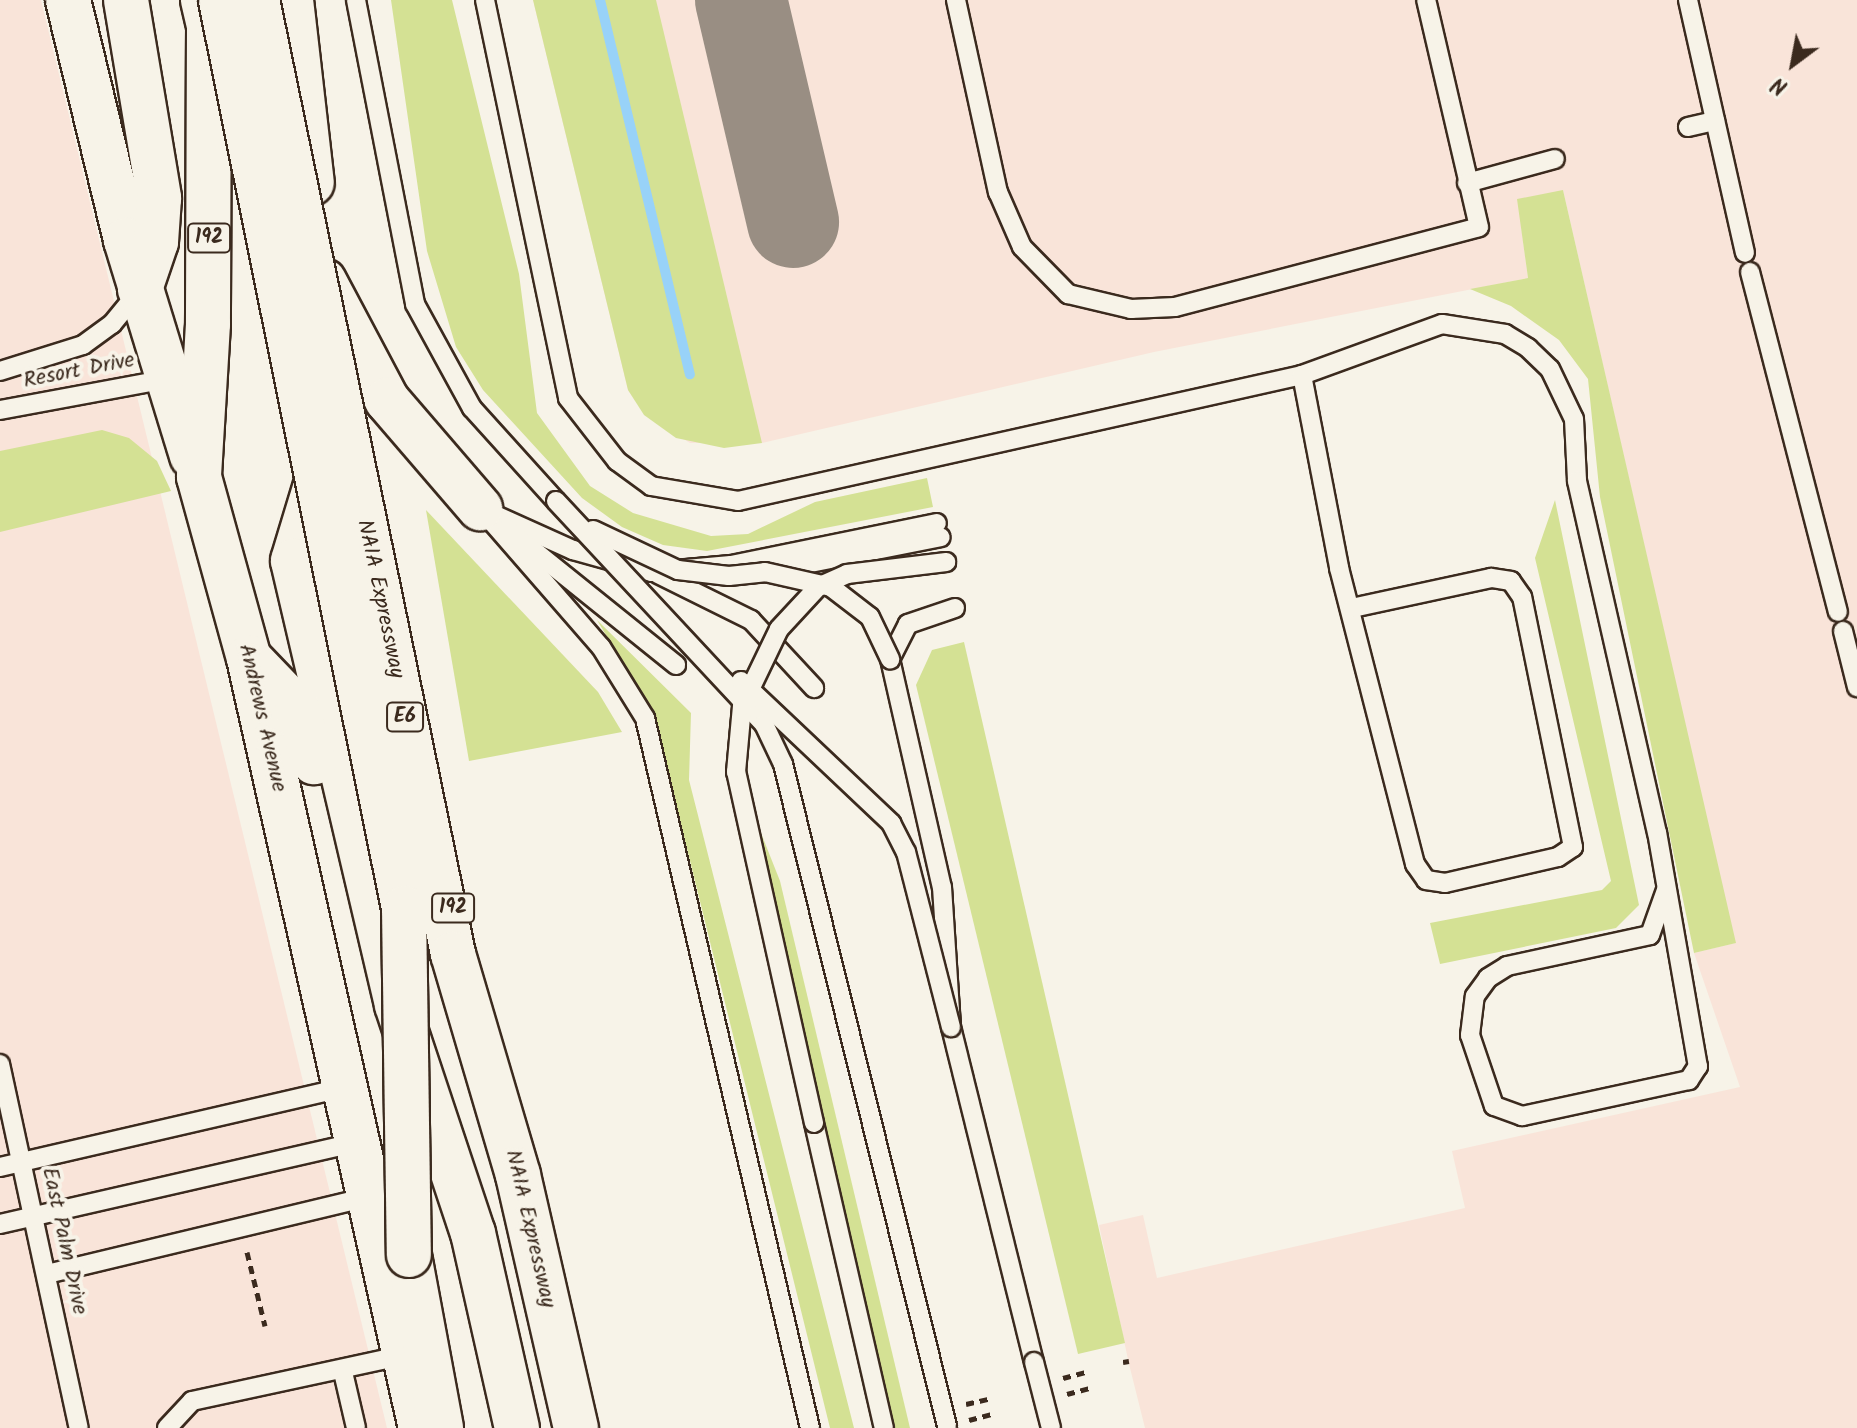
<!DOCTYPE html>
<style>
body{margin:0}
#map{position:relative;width:1857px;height:1428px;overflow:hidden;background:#f7f3e8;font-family:Kalam,sans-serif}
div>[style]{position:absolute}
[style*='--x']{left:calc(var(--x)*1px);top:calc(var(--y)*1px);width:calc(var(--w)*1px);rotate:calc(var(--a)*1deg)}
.built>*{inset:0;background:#f9e4d9}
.green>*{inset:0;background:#d4e194}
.stream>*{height:10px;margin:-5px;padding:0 5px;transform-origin:5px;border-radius:5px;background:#98d2f8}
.taxiway>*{height:92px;margin:-46px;padding:0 46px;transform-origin:46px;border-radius:46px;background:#998e83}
.path>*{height:5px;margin-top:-2.5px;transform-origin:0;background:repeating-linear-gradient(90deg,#3b2a1e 0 8px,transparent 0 14px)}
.roads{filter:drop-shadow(2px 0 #3b2a1e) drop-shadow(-2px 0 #3b2a1e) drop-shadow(0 2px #3b2a1e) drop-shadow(0 -2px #3b2a1e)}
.service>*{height:18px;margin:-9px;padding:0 9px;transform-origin:9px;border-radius:9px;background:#f7f3e8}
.primary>*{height:44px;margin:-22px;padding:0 22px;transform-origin:22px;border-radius:22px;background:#f7f3e8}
.motorway>*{height:44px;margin:-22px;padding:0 22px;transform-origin:22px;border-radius:22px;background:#f7f3e8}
.bridges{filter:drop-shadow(2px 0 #3b2a1e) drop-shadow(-2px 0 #3b2a1e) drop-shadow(0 2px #3b2a1e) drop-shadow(0 -2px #3b2a1e)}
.service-bridge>*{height:18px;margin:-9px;padding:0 9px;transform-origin:9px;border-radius:9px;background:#f7f3e8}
.motorway-bridge>*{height:44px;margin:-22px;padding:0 22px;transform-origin:22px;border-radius:22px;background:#f7f3e8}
span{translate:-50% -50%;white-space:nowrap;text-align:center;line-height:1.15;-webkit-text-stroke:8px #f7f3e8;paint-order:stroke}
.shield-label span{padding:2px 6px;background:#f7f3e8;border:2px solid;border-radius:6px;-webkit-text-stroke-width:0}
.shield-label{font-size:20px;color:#3b2a1e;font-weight:700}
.street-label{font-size:22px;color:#3b2a1e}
.north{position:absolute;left:1753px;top:24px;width:80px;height:80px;-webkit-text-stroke:6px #f7f3e8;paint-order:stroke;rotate:212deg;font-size:22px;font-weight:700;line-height:32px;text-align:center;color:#3b2a1e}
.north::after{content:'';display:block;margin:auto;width:28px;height:36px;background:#3b2a1e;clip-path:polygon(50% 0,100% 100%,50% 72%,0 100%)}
</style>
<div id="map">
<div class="built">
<i style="clip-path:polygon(0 0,41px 0,387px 1428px,0 1428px)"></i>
<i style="clip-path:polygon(533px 0,1857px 0,1857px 1428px,1145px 1428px,1129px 1364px,1099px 1225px,1143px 1215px,1157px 1278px,1465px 1208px,1452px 1151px,1740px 1087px,1694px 953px,1735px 943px,1563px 190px,1521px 226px,1528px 278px,1154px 352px,762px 443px,690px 443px,645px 415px,628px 390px)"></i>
</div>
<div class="green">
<i style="clip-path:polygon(391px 0,452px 0,519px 274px,537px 413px,590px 486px,633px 513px,711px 536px,748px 534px,815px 502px,927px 478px,933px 507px,707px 551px,663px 545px,622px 527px,582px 498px,483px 390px,456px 347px,427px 251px)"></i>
<i style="clip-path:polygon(533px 0,656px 0,762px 443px,724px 448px,676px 438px,644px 415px,628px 390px)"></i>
<i style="clip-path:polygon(1563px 190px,1736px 943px,1694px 953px,1600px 497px,1588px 379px,1559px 340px,1511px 306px,1470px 289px,1528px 278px,1517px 199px)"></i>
<i style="clip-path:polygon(102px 430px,129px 438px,157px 461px,171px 491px,0 532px,0 451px)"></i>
<i style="clip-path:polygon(1555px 500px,1639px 905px,1616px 928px,1440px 964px,1430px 923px,1602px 890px,1611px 881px,1535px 558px)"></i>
<i style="clip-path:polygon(426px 510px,598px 692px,622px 732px,469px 761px)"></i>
<i style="clip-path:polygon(597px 620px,691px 713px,689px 780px,854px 1428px,830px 1428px,654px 715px)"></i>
<i style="clip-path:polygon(964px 642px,1125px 1343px,1078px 1354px,916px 685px,932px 650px)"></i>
<i style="clip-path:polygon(740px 780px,780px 881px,910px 1428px,889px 1428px)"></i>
</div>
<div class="stream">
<i style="--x:600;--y:0;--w:385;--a:76.5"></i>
</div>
<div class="taxiway">
<i style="--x:741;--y:0;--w:228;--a:76.8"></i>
</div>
<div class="path">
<i style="--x:247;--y:1252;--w:76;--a:76.3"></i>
<i style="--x:1123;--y:1362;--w:6;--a:-9"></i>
<i style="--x:1063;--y:1378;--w:23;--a:-15"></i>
<i style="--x:1067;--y:1394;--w:23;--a:-15"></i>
<i style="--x:966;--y:1404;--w:23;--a:-13"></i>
<i style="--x:969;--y:1420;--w:23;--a:-15"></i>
</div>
<div class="roads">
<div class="service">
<i style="--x:356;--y:0;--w:310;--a:79"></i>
<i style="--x:415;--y:304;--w:119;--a:61.3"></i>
<i style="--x:472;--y:408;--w:125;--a:47.9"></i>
<i style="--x:485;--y:0;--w:407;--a:78.2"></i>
<i style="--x:568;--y:398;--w:80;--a:52.1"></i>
<i style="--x:617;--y:461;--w:42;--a:36.3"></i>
<i style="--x:651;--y:486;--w:88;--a:9.8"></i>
<i style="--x:738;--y:501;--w:578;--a:-12.59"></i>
<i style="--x:1302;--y:375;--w:149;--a:-20"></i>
<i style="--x:1442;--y:324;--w:64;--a:9"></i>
<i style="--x:1505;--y:334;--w:27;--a:31"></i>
<i style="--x:1528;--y:348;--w:30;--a:44"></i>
<i style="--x:1550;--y:369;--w:55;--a:64.4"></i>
<i style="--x:1574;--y:419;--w:62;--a:87.2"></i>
<i style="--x:1577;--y:481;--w:360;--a:77.2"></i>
<i style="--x:1657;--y:832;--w:238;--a:80.1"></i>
<i style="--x:1698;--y:1066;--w:17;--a:123"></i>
<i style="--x:1689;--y:1080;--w:171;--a:167.8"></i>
<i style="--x:1522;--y:1116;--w:30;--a:-160"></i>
<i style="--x:1494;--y:1106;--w:75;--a:-108.7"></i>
<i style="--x:1470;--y:1035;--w:39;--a:-83"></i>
<i style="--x:1475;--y:996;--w:22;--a:-54"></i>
<i style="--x:1488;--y:978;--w:22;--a:-32"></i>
<i style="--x:1507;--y:966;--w:146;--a:-12.2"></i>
<i style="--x:1650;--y:935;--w:48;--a:-70.4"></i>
<i style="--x:956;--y:0;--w:197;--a:77.7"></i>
<i style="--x:998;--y:192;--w:60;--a:66.4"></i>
<i style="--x:1022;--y:247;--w:66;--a:45.6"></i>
<i style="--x:1068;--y:294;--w:65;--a:13.4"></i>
<i style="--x:1131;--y:309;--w:44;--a:-2.6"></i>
<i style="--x:1175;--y:307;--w:314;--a:-14.7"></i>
<i style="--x:1479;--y:227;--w:233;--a:-103.1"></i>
<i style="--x:1688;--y:0;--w:259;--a:77.3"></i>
<i style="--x:1688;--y:127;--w:28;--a:-13"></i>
<i style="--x:1467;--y:183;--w:91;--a:-15.3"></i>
<i style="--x:1750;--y:272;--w:351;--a:75.5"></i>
<i style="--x:0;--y:371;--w:87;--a:-17.4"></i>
<i style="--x:83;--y:345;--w:36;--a:-36"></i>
<i style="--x:112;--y:324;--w:43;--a:-50.7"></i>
<i style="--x:1302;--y:375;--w:197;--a:79.1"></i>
<i style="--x:1339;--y:568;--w:306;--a:75.6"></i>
<i style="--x:1415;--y:864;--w:19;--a:55"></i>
<i style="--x:1426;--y:880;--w:19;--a:9"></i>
<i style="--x:1445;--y:883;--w:116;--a:-13"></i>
<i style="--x:1558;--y:857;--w:18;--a:-34"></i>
<i style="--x:1573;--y:847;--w:255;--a:-101.5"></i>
<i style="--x:1522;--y:597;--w:19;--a:-125"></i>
<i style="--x:1511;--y:581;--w:20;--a:-171"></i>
<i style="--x:1491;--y:578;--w:142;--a:167.8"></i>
<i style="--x:0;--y:410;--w:170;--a:-10.5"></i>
<i style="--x:480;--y:508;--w:184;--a:49"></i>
<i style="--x:601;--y:647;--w:84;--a:58.2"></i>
<i style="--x:645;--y:718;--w:729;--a:76.92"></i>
<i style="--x:484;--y:510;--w:98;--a:24.2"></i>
<i style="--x:573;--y:550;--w:82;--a:15.6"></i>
<i style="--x:652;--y:572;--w:79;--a:-5.1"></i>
<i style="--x:731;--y:565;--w:210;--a:-11.5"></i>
<i style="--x:507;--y:529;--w:217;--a:38.8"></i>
<i style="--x:765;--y:572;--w:179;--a:-11.2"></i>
<i style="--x:658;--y:574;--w:104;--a:26.3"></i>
<i style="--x:751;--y:620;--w:93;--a:47.2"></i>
<i style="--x:955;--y:608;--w:50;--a:161.2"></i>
<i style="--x:908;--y:624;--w:39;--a:117"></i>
<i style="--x:890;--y:659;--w:234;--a:77.2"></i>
<i style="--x:942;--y:887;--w:140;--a:86.3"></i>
<i style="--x:951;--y:1027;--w:345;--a:76.1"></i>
<i style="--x:1843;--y:631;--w:58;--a:76"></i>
<i style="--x:0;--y:1064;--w:372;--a:77.8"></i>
<i style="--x:814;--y:1123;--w:313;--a:77.1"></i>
<i style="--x:0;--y:1167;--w:351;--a:-13"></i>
<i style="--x:0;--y:1224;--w:362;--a:-12.9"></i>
<i style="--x:47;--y:1274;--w:329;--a:-13.5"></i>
<i style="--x:343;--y:1372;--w:57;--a:76.9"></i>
<i style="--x:167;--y:1428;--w:37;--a:-47"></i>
<i style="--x:192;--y:1401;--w:217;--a:-12.2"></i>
</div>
<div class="primary">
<i style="--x:68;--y:0;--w:247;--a:76.4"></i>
<i style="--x:126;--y:240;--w:226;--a:73"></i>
<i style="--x:203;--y:0;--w:28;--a:77"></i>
<i style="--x:209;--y:27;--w:297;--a:90.2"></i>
<i style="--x:208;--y:324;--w:153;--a:93.4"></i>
<i style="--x:199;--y:477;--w:188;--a:74.6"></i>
<i style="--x:249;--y:658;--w:789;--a:77.41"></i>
<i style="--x:291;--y:0;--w:184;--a:83.5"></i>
<i style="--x:324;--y:281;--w:135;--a:62.1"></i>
<i style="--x:387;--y:400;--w:143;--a:49.3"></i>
</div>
<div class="motorway">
<i style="--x:126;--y:0;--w:201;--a:80.5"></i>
<i style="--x:159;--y:198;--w:44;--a:93.9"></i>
<i style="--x:156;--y:242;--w:50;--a:108.8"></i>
<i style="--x:321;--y:468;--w:97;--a:106.8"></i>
<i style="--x:293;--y:561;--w:456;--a:76.8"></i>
<i style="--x:397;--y:1005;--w:240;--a:71.6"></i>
<i style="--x:473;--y:1233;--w:200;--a:77.3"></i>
<i style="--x:249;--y:658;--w:69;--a:46.2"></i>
<i style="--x:297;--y:708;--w:57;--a:72.5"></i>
<i style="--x:409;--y:1255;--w:176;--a:79.5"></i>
</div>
</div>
<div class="bridges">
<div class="service-bridge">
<i style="--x:556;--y:501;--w:305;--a:47"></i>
<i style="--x:764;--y:724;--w:44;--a:64.6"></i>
<i style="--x:783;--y:764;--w:682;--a:76.09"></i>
<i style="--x:593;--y:530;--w:94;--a:25.2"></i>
<i style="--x:678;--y:570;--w:51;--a:6.7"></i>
<i style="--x:729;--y:576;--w:36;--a:-6"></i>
<i style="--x:765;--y:572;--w:68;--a:12.8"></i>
<i style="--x:831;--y:587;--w:49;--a:37.6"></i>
<i style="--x:870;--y:617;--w:47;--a:64.5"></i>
<i style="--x:741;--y:681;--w:207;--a:43.4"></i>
<i style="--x:891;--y:823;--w:33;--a:63"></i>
<i style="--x:906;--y:852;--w:181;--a:75.6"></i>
<i style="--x:814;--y:1123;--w:360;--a:-102.5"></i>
<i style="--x:736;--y:772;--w:66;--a:-84.8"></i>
<i style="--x:742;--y:706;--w:85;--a:-64.3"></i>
<i style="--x:779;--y:629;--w:57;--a:-47.1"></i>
<i style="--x:818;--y:587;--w:32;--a:-24"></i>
<i style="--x:847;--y:574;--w:100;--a:-6.9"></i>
<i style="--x:1034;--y:1362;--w:68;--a:75.6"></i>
</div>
<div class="motorway-bridge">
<i style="--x:221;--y:0;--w:926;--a:78.61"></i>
<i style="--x:404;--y:908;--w:347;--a:89.2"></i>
<i style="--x:257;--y:0;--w:974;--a:78.39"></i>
<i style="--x:453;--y:954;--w:230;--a:73.6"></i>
<i style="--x:518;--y:1175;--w:260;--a:77.1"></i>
</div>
</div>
<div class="shield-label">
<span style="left:209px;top:238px">192</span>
<span style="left:405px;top:717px">E6</span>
<span style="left:453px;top:908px">192</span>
</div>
<div class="street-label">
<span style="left:79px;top:371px;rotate:-11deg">Resort Drive</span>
<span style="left:380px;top:599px;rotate:78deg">NAIA Expressway</span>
<span style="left:262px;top:718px;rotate:77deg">Andrews Avenue</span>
<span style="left:530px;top:1229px;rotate:77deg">NAIA Expressway</span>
<span style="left:64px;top:1241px;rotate:78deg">East Palm Drive</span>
</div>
<div class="north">N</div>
</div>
